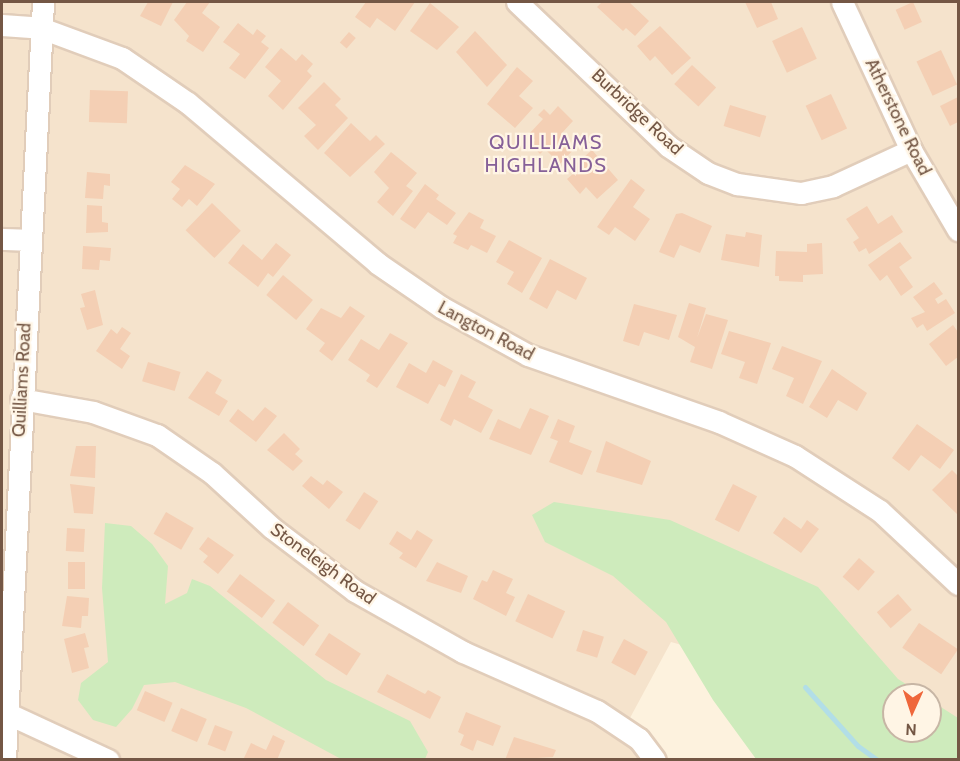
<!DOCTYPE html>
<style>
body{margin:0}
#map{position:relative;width:960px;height:761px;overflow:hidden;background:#fdf2de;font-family:Cabin,sans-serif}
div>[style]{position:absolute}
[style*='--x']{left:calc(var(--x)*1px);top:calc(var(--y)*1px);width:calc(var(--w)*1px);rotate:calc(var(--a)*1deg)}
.residential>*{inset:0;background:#f5e3cc}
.green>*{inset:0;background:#ceebbc}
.stream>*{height:5px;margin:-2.5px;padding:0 2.5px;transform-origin:2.5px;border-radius:2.5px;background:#b2dee7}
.building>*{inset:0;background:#f4cfb4;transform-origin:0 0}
.roads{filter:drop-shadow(2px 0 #e1cdba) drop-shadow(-2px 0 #e1cdba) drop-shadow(0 2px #e1cdba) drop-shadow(0 -2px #e1cdba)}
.minor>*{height:21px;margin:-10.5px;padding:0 10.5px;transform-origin:10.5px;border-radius:10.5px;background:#fff}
span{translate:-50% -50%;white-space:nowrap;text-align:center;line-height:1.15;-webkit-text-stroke:4.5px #fff5e5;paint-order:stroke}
.street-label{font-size:18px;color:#745745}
.neighbourhood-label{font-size:20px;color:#866098;letter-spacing:1.5px}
.frame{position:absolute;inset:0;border:3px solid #745745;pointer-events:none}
.north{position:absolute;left:882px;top:683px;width:60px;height:60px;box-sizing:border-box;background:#fff5e5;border:2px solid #c7b6a5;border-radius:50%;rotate:183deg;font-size:16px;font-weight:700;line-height:24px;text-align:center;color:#745745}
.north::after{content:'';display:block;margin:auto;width:21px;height:27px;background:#ef673b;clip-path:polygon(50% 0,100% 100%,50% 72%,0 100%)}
</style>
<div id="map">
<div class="residential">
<i style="clip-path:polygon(2px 2px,958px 2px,958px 728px,930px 716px,930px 695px,894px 695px,894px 704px,671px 642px,624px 729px,653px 759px,2px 759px)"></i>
</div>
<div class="green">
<i style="clip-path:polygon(554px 502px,670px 520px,818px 587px,898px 679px,923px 695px,894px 695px,894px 731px,930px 731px,930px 700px,958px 718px,958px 759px,756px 759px,713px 700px,666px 622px,613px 576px,545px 542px,532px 515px)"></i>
<i style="clip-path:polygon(105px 523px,131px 526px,152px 544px,168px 566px,165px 604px,187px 593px,192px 579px,210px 586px,326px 680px,410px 721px,428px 752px,425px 759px,341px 759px,246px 708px,175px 682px,144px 685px,132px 709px,116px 727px,93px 720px,78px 700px,81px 683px,108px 662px,102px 588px)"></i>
</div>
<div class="stream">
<i style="--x:805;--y:687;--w:79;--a:48.1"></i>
<i style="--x:858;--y:746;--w:24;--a:36"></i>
</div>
<div class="building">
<i style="clip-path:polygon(148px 2px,173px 2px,161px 26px,140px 16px)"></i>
<i style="clip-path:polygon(187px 2px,210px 2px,202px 13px,220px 27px,203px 52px,186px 41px,189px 36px,174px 20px)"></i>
<i style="clip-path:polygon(366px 2px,415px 2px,395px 31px,377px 18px,370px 28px,355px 17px)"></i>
<i style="clip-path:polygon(602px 2px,629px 2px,649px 21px,635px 36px,626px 28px,623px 31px,597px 7px)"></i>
<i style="clip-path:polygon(745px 2px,771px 2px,778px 19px,757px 28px)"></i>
<i style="left:913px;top:2px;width:22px;height:19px;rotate:66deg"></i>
<i style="clip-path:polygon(430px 3px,459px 27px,437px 50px,410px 31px)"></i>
<i style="clip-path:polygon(238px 23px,253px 35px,257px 29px,266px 36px,261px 42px,269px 48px,245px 79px,229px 68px,240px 54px,223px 42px)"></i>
<i style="clip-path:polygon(660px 26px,691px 58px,672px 75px,655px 56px,650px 61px,637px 46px)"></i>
<i style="left:802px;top:27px;width:35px;height:33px;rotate:65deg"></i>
<i style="clip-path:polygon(475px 31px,507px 65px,487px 87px,456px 52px)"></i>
<i style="left:349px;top:32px;width:9px;height:14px;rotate:41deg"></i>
<i style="clip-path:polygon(281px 48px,296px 61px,302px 54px,313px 64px,307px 71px,312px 76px,283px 110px,268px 96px,281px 81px,265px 67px)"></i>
<i style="left:941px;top:50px;width:38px;height:27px;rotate:65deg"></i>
<i style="left:692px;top:65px;width:33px;height:26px;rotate:43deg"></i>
<i style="clip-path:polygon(517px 67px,533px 81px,519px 96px,533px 108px,515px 128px,487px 104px)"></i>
<i style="clip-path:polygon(324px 82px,341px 99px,335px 105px,348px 118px,318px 150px,304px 136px,316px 125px,298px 108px)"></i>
<i style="left:90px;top:90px;width:38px;height:32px;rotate:2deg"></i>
<i style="left:831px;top:94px;width:38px;height:28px;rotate:65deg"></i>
<i style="clip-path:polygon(958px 97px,958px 122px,950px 126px,940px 106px)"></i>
<i style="left:730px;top:105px;width:38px;height:22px;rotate:17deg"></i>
<i style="clip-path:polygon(558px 106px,573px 121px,561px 134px,575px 148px,560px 164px,545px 149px,540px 154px,531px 144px,535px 140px,529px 134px,543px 119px,538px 115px,544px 109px,550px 115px)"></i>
<i style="clip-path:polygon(351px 123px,370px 141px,376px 135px,385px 144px,350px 177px,324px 153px)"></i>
<i style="clip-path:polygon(592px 150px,618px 180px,597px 199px,586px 187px,580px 194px,567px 179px,574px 173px,570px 169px)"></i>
<i style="clip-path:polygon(391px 152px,417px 173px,406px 186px,413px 191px,393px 216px,377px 202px,389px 188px,374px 172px)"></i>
<i style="clip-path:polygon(185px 165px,215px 184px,197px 206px,189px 199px,182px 207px,172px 199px,180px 189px,171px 182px)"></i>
<i style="clip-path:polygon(87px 172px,110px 174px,110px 186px,104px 185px,103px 199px,85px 198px)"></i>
<i style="clip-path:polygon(631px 179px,645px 190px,633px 207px,650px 219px,635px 241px,615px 227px,609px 235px,597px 227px)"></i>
<i style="clip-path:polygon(425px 184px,439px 195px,436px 199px,456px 213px,447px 225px,428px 212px,415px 229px,400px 219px)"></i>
<i style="left:212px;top:203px;width:40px;height:38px;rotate:44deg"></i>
<i style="clip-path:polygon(87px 205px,102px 206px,102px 222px,108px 223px,108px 232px,86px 233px)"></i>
<i style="clip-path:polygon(867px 206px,878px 224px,892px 215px,903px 232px,869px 254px,866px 248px,859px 252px,853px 242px,859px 238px,846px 219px)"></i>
<i style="clip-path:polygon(469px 212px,484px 220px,480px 228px,496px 236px,487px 253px,471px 245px,468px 250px,453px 243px,457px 236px,453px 234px)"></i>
<i style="clip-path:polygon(682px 213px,712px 226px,700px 253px,680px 245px,674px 258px,659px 252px,676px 214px)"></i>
<i style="clip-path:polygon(746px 232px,762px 235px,759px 267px,721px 260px,726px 234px,745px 237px)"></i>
<i style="clip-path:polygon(509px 240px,542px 258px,522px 293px,507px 284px,514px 272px,496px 262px)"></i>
<i style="clip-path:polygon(900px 242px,912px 258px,899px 267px,913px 287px,901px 296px,887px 275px,880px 281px,868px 265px)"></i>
<i style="clip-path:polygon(276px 243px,291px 255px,273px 277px,268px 273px,258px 287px,228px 263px,243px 244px,262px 260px)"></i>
<i style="clip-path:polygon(822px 243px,823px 274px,803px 275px,803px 282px,779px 281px,779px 276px,775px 276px,776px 251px,807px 252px,807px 244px)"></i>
<i style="clip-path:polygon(83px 246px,111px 248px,110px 261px,100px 260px,99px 270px,82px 269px)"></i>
<i style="clip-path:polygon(550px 259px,587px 278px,576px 300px,557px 290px,547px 309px,529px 299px)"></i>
<i style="left:283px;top:275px;width:39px;height:26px;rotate:40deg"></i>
<i style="clip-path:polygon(934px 282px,943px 294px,935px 299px,938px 304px,946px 299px,955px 313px,927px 331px,923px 324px,917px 328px,911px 318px,925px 312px,913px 297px)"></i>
<i style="clip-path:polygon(95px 290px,103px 325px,87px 330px,80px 308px,85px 307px,81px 294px)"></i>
<i style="clip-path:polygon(689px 303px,706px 308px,697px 338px,706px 314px,728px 320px,712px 369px,690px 362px,695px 347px,678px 337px)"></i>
<i style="clip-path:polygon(634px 304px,677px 315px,669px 340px,644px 332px,639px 346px,623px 341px)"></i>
<i style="clip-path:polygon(350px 306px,365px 316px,332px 361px,319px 351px,325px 343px,306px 329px,321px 308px,341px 318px)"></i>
<i style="clip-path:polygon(953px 325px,958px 332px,958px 357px,946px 366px,929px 344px)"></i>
<i style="clip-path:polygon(122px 327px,131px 333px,120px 349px,130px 356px,122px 369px,96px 351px,111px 329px,117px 334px)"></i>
<i style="clip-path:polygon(729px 331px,771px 343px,757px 384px,739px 378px,745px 362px,721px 354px)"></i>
<i style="clip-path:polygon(390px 333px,408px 343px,377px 388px,366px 381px,370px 375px,348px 360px,361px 339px,379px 350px)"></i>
<i style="clip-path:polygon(782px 346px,822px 361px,803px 404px,786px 396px,794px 378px,772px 369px)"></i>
<i style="clip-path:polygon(433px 360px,453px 371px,445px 387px,439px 384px,428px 404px,396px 387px,409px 363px,426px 373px)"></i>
<i style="left:148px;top:362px;width:34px;height:20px;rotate:17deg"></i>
<i style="clip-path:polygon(832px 369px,867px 393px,857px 411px,838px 400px,827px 418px,809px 407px)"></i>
<i style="clip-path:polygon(207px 371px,222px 380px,215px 393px,228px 401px,219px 416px,188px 398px)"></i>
<i style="clip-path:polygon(461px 374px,476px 382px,468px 397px,493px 410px,481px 433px,454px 419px,451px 426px,440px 420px)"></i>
<i style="clip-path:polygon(265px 407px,277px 416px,256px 442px,229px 421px,238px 409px,253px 421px)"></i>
<i style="clip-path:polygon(530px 408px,549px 416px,531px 455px,489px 439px,498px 419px,520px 429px)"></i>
<i style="clip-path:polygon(558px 419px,575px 426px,569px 442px,592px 451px,582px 475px,549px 462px,558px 441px,550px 438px)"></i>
<i style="clip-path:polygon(917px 424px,954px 450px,940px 469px,921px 455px,909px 471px,892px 458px)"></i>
<i style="clip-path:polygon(284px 433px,300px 449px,295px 454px,303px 461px,293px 471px,267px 450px)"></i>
<i style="clip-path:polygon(606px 441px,651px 461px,642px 485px,596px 472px)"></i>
<i style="clip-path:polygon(76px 446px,96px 446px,95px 478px,70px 476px)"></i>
<i style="clip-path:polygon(952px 470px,958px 476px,958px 515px,932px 490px)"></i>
<i style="clip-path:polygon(311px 476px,323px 485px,327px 480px,343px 492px,329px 509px,302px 486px)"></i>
<i style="clip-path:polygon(70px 484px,95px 487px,93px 514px,74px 513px)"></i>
<i style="left:733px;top:484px;width:27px;height:40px;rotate:27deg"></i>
<i style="left:364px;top:492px;width:17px;height:34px;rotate:33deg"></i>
<i style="left:166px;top:512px;width:32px;height:25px;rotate:30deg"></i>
<i style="clip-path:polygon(784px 517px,801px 529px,807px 520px,819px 529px,801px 553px,773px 533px)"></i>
<i style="left:67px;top:528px;width:18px;height:23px;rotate:3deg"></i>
<i style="clip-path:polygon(417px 530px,433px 540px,416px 568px,399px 558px,403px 553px,389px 544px,397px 531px,411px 540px)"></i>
<i style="clip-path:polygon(208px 537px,234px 555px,218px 574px,203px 562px,208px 556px,199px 549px)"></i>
<i style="left:859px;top:558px;width:21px;height:25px;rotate:41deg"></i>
<i style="left:68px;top:562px;width:17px;height:27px"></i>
<i style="clip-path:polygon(437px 562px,468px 576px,461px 593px,426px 581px)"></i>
<i style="clip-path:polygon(493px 570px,513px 579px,506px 593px,515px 597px,506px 616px,473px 599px,482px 580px,487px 582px)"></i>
<i style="left:240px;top:574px;width:44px;height:22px;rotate:37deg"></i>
<i style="left:528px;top:594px;width:41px;height:30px;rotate:25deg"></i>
<i style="left:898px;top:594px;width:21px;height:28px;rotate:49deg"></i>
<i style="clip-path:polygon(67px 596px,89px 598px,88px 616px,82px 616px,81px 628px,62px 626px)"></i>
<i style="left:288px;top:602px;width:39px;height:26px;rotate:37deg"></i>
<i style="left:919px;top:623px;width:47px;height:30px;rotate:34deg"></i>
<i style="left:583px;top:630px;width:22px;height:22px;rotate:18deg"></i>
<i style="clip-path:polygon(85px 633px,89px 647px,84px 648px,89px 668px,72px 673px,64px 639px)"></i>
<i style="left:329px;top:633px;width:38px;height:26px;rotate:33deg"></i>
<i style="left:624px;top:639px;width:27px;height:27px;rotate:28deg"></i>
<i style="clip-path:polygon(387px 674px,425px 694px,428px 690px,441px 697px,430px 719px,377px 692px)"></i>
<i style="left:145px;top:691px;width:30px;height:21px;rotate:23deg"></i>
<i style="left:181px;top:708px;width:28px;height:25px;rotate:23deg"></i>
<i style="clip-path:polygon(466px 712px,501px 726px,493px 746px,477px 740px,473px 751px,460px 745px,464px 735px,458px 732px)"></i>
<i style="left:215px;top:725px;width:19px;height:21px;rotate:21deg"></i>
<i style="clip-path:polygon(273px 735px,285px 741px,277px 760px,243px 760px,251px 743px,266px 750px)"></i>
<i style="clip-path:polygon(514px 737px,556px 750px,553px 757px,505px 760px)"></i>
</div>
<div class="roads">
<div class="minor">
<i style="--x:517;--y:2;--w:209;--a:43.6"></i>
<i style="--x:668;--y:146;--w:48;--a:34"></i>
<i style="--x:708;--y:173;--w:31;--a:21"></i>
<i style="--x:737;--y:184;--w:65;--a:8"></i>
<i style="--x:801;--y:193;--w:33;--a:-12"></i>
<i style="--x:833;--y:186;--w:86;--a:-24.8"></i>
<i style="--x:842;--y:2;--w:163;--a:65"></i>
<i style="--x:911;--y:150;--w:93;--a:59.6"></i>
<i style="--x:2;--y:25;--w:39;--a:4"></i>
<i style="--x:41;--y:28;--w:86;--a:20.3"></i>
<i style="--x:122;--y:58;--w:80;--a:34.3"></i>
<i style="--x:188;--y:103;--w:248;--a:40.2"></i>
<i style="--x:377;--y:263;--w:78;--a:34.5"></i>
<i style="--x:441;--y:307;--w:99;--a:28.9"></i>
<i style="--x:528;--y:355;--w:202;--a:19.3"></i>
<i style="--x:719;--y:422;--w:83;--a:24.1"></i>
<i style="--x:795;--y:456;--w:101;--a:32.9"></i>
<i style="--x:880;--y:511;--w:107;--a:43.1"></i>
<i style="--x:2;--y:239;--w:27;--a:2"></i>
<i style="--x:21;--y:399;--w:73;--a:10.2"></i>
<i style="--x:93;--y:412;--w:68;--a:19.8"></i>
<i style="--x:157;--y:435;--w:67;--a:34.6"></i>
<i style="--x:212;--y:473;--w:81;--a:42.5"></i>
<i style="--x:272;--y:528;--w:104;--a:37.2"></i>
<i style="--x:355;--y:591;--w:124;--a:29.5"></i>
<i style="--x:463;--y:652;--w:146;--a:23.8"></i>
<i style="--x:597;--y:711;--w:50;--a:33.7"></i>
<i style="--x:639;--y:739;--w:26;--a:53"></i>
<i style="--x:2;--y:711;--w:117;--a:24.8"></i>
<i style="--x:5;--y:760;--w:759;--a:-87.13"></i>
</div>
</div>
<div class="street-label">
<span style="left:637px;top:112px;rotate:43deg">Burbridge Road</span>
<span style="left:898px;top:117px;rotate:64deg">Atherstone Road</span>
<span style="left:486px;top:331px;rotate:28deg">Langton Road</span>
<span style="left:22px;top:380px;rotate:-87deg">Quilliams Road</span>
<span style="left:323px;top:564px;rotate:36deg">Stoneleigh Road</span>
</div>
<div class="neighbourhood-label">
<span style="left:546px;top:154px">QUILLIAMS<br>HIGHLANDS</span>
</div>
<div class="frame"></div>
<div class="north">N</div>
</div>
